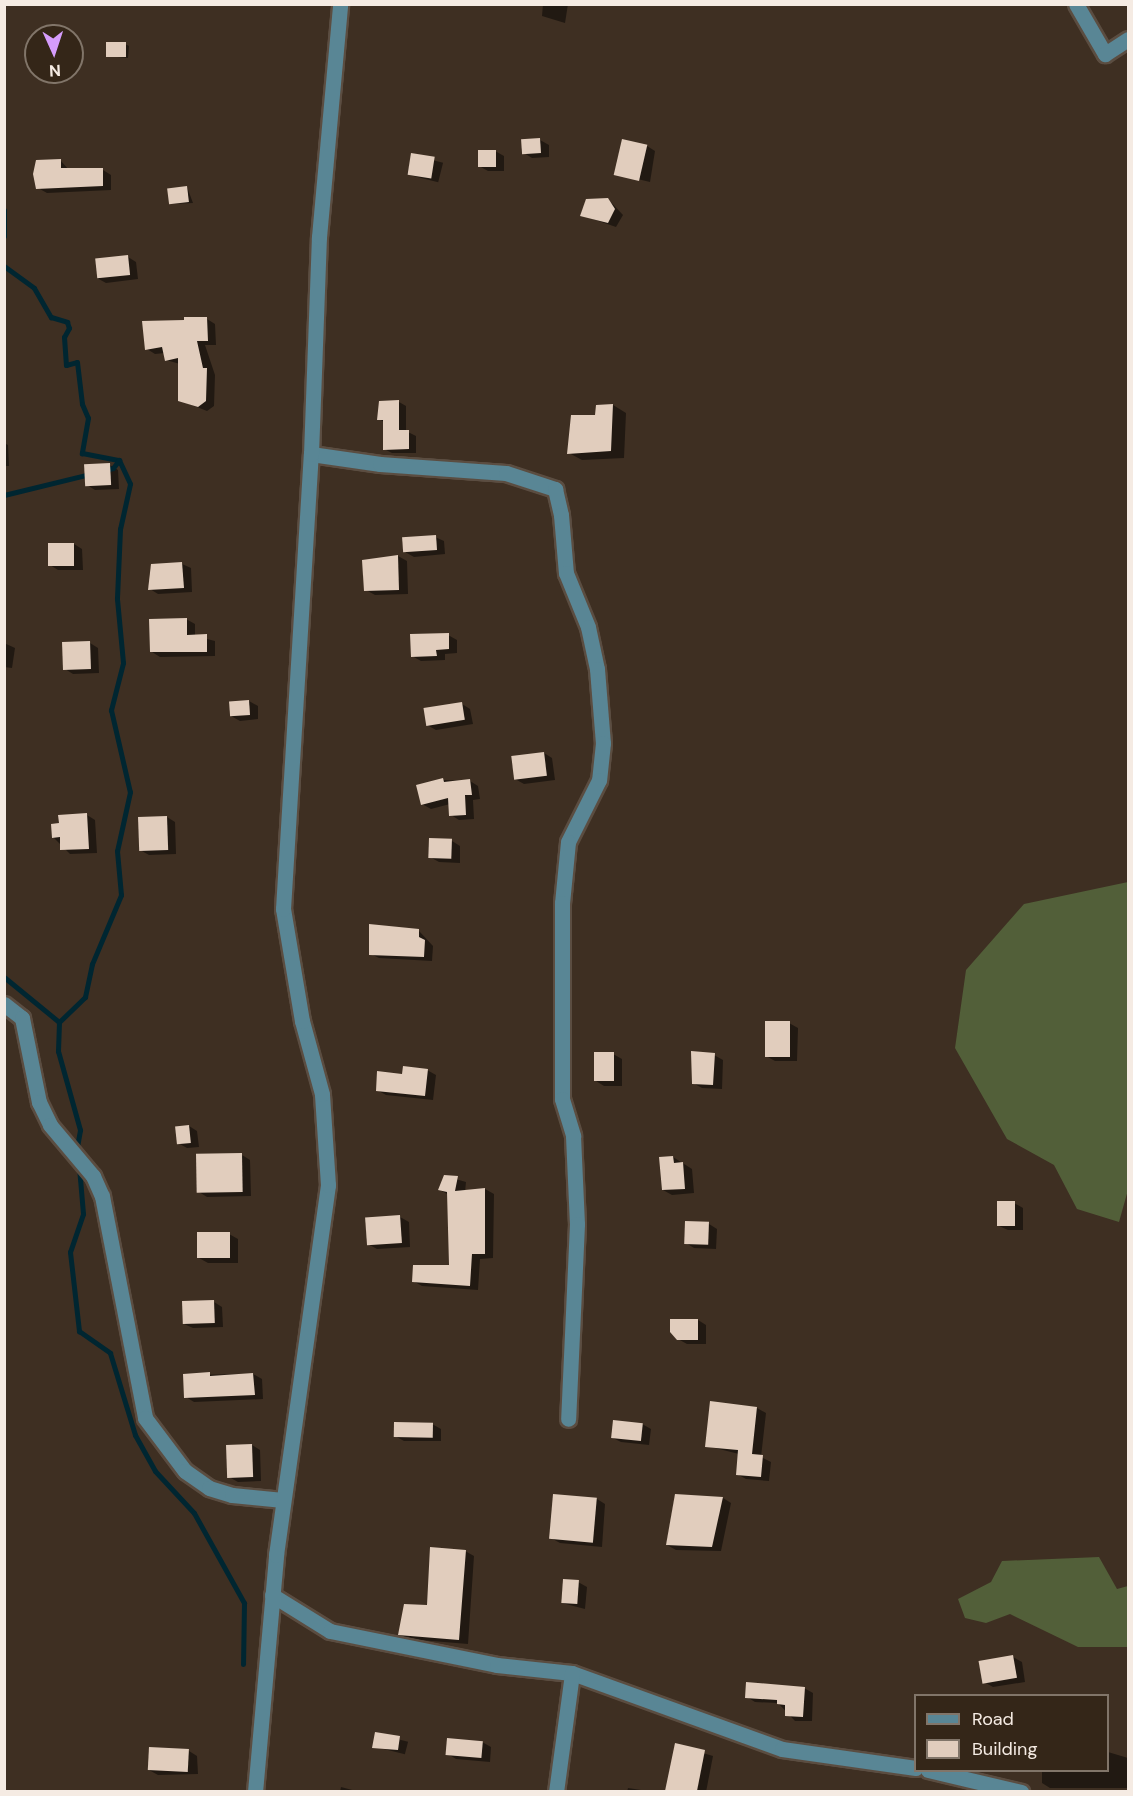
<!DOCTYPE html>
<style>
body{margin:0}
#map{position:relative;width:1133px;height:1796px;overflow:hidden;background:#3e2f22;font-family:"DM Sans",sans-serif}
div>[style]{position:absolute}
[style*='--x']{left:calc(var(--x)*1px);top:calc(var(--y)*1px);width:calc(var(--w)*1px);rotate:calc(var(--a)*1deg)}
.forest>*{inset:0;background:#525f39}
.shadow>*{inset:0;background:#0007;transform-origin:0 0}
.stream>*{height:5px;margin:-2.5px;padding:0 2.5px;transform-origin:2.5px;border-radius:2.5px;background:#002631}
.building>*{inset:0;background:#e1cdbd;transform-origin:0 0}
.roads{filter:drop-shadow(2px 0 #5b4d41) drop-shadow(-2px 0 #5b4d41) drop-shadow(0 2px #5b4d41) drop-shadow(0 -2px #5b4d41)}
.minor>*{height:15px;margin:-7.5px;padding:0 7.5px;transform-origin:7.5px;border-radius:7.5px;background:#598695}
span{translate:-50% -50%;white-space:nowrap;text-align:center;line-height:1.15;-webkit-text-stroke:6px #342618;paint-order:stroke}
.frame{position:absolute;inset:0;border:6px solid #f5ebe3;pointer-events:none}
.legend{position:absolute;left:914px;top:1694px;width:195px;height:78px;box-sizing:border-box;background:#342618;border:2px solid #817569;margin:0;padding:8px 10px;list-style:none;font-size:18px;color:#f5ebe3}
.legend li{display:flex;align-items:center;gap:12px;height:30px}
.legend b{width:30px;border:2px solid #817569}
.north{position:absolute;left:24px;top:24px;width:60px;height:60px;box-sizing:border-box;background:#342618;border:2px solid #817569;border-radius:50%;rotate:177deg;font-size:16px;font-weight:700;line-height:24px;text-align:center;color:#f5ebe3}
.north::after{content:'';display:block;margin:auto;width:21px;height:27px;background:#d59cfb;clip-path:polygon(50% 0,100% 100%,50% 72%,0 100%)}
</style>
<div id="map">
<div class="forest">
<i style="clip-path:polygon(1128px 882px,1128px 1190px,1119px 1222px,1077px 1209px,1054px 1165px,1007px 1139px,955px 1048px,966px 970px,1024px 904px)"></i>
<i style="clip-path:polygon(1099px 1557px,1117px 1589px,1128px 1586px,1128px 1647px,1078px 1647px,1010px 1614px,986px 1623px,965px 1618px,958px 1599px,991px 1582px,1002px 1561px)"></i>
</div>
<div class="shadow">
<i style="clip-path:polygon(543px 4px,568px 4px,565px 23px,542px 16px)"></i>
<i style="clip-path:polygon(125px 44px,129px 46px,128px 58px,106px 56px)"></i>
<i style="clip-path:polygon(540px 140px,549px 145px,549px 157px,532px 158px,524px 153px)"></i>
<i style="clip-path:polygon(647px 146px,655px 151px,650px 182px,617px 174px)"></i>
<i style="clip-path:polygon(495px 151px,504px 156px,504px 171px,488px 171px,479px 166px)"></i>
<i style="left:412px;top:155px;width:32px;height:20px;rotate:14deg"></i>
<i style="clip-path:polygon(61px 161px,69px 170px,103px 170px,111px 175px,111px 190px,47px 193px,38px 188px)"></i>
<i style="clip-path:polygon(187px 187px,193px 203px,171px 204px)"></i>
<i style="clip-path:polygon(608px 199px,623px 215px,616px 227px,581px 215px)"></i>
<i style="clip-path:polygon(128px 257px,136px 262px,138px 279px,106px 283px,97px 278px)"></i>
<i style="clip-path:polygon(207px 319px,215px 324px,216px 345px,205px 345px,215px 375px,214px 406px,207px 411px,179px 400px,180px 364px,166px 360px,165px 353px,155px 354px,147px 349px)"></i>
<i style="clip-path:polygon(399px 402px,406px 406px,406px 431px,416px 436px,416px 453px,392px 453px,384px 449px,384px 422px,379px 419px)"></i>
<i style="clip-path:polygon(613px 405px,626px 413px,624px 458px,582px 460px,569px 453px,596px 416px)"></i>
<i style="clip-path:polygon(4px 443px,8px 445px,9px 466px,4px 466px)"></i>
<i style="clip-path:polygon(110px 465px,118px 470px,119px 489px,95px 490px,87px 485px)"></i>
<i style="clip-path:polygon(435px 537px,444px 541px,445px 554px,414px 557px,405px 552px)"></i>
<i style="clip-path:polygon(74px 544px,82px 549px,83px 570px,58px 570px,50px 565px)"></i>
<i style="clip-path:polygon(398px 556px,407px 561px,408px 594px,375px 595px,366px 590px,364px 561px)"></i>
<i style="clip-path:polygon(182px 564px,191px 568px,192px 592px,158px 594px,150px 589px)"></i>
<i style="clip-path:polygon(186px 619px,195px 624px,195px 636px,215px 641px,215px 656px,160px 657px,152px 652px)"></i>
<i style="clip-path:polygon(448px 635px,457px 640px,457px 653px,445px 654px,445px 660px,421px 661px,412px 656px)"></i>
<i style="clip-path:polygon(4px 643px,15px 648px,12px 668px,4px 667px)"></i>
<i style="clip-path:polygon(90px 643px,98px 648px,99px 673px,73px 674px,65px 669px)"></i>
<i style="clip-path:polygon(249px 701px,258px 706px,258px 719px,240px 721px,231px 716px)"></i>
<i style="clip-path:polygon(462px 704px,470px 709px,473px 724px,436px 730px,427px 725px)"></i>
<i style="clip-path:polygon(544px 753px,552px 758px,555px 780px,524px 784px,515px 779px)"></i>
<i style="clip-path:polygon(443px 780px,470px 781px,478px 786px,480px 799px,473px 800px,474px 819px,459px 820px,451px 815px,450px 804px,431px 809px,422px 804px)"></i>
<i style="clip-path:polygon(87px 815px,95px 820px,97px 853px,70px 854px,53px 837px)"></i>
<i style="clip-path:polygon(167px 817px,175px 822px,176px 854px,149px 855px,140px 850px)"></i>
<i style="clip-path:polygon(452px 841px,460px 846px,460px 863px,439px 862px,430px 857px)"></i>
<i style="clip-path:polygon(371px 926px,419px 931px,433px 946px,432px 961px,379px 958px,371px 954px)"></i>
<i style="clip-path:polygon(789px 1023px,798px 1028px,797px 1061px,775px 1061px,766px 1056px)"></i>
<i style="clip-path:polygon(613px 1054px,622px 1059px,622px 1086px,604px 1086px,596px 1081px)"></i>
<i style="clip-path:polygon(714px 1055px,723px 1060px,722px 1089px,702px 1088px,693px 1083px)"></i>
<i style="clip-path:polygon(427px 1070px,436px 1075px,433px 1100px,386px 1095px,377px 1090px,403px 1075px)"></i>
<i style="clip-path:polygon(189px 1126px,197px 1131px,199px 1147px,187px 1148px,178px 1143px)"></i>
<i style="clip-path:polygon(242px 1155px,250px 1160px,251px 1196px,207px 1197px,199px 1192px)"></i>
<i style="clip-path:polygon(673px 1157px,692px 1169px,694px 1193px,672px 1195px,663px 1190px)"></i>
<i style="clip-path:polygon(445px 1176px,466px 1182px,465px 1192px,485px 1189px,494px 1194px,493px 1258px,480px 1259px,478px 1290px,422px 1286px,413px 1281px,451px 1267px,449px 1195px,440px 1190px)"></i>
<i style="clip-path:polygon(1014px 1203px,1023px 1208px,1023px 1230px,1008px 1230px,999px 1226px)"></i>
<i style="clip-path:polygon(400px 1217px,409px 1222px,410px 1247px,377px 1249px,368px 1244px)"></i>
<i style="clip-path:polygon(709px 1224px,717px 1229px,716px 1249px,694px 1248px,686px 1243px)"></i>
<i style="clip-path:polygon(229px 1234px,238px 1239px,238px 1263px,208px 1263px,199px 1258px)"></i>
<i style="clip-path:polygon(214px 1302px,222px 1307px,223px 1327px,193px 1328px,184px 1324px)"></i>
<i style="clip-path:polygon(698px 1320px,706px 1325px,706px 1344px,687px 1344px,678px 1339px)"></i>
<i style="clip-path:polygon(253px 1374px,262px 1379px,263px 1399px,194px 1402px,186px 1397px,184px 1375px)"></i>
<i style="clip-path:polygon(711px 1403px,757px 1408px,766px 1413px,761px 1457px,771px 1462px,769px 1481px,746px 1479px,737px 1474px,739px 1454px,707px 1446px)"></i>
<i style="clip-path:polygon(432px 1424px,441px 1429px,441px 1441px,404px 1441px,395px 1436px)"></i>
<i style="clip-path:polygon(642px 1424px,651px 1429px,649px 1445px,621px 1442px,613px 1438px)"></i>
<i style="clip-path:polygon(252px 1445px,260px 1450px,261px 1481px,238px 1482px,229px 1477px)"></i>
<i style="clip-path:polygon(723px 1498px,731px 1503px,721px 1551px,676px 1550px,667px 1545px)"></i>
<i style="clip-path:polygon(597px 1499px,605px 1504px,602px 1547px,560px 1543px,551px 1538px)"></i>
<i style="clip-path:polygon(465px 1551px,474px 1556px,468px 1644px,408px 1639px,399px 1634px,429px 1606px)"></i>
<i style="clip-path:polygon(578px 1582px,587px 1587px,585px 1609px,562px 1603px)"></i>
<i style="clip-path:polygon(1013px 1657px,1022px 1662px,1025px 1682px,993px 1687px,984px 1682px)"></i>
<i style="clip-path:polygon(804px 1688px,813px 1693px,812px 1721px,795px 1721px,778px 1703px,755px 1702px,747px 1697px)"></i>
<i style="left:377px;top:1734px;width:32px;height:13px;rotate:14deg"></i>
<i style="clip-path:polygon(482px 1742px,491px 1747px,490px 1762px,456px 1759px,448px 1754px)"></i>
<i style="clip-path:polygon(676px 1745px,713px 1756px,706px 1792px,667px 1792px)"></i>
<i style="clip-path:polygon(189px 1751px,197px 1756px,198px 1774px,158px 1775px,149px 1770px)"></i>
<i style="clip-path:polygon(1108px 1752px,1128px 1758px,1127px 1788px,1050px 1788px,1042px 1783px,1042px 1770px,1108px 1770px)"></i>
<i style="clip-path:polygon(341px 1787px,356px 1791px,357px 1792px,340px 1792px)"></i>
<i style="clip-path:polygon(628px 1788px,654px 1792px,627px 1792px)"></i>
</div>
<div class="stream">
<i style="--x:4;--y:210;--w:26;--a:90"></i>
<i style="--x:4;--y:266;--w:37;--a:36"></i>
<i style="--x:34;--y:288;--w:34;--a:60"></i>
<i style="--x:51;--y:317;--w:17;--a:17"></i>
<i style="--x:67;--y:322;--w:6;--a:72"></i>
<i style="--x:69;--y:328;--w:10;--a:119"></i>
<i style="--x:64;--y:337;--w:28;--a:86"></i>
<i style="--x:66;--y:365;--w:11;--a:-15"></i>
<i style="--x:77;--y:362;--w:42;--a:83.2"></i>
<i style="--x:82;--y:404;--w:15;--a:67"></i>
<i style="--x:88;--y:418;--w:36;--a:100"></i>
<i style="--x:82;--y:453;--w:38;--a:11"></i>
<i style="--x:119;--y:460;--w:26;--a:65"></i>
<i style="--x:130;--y:484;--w:46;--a:102.5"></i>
<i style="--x:120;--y:529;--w:70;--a:92.5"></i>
<i style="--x:117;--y:599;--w:64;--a:84.6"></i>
<i style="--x:123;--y:663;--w:49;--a:104.3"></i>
<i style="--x:111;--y:710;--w:84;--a:77"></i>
<i style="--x:130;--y:792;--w:60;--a:102.4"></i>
<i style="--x:117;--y:851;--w:44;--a:84.8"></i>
<i style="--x:121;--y:895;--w:75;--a:112.8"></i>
<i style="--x:92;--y:964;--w:34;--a:102"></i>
<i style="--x:85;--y:997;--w:36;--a:136"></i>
<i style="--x:105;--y:470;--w:8;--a:-14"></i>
<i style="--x:113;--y:468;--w:10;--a:-53"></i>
<i style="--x:4;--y:495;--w:89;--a:-13.7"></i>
<i style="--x:4;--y:977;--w:71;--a:39.3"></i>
<i style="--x:59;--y:1022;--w:29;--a:92"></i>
<i style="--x:58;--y:1051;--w:82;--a:74.4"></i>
<i style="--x:80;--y:1130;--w:22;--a:100"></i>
<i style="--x:79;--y:1167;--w:47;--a:85.1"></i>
<i style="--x:83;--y:1214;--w:40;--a:108.9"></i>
<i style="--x:70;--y:1252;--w:80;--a:83.5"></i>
<i style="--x:79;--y:1331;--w:38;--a:35"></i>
<i style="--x:110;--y:1353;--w:86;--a:73"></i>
<i style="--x:135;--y:1435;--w:41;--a:60.9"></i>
<i style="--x:155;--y:1471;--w:57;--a:47.1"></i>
<i style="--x:194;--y:1513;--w:103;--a:60.9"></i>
<i style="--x:244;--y:1603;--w:61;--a:90.9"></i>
</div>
<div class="building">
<i style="left:106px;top:42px;width:20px;height:15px"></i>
<i style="left:540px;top:138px;width:15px;height:19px;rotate:86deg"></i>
<i style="left:622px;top:139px;width:26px;height:37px;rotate:13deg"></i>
<i style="left:478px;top:150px;width:18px;height:17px"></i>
<i style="left:411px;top:153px;width:24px;height:22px;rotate:9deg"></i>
<i style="clip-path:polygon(61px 159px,61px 168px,103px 168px,103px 186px,36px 189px,33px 174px,36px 160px)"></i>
<i style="left:187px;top:186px;width:16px;height:20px;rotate:83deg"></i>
<i style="clip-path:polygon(608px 198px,615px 209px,608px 223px,580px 216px,586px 199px)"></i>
<i style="left:128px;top:255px;width:20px;height:33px;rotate:84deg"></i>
<i style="clip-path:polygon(184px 317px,207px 317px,208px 341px,197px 341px,203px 368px,207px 368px,206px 401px,198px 407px,178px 401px,178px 358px,165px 361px,162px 347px,145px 350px,142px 321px,184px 320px)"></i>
<i style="clip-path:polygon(399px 400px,399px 430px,409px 430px,409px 449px,383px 450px,383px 420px,377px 420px,379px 401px)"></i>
<i style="clip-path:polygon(613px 404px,611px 451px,567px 454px,571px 415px,595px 415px,596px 405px)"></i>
<i style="left:110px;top:463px;width:22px;height:26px;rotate:87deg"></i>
<i style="left:436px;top:535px;width:15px;height:34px;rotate:86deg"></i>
<i style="left:48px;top:543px;width:26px;height:23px"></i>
<i style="clip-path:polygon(398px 555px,399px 590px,364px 591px,362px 560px)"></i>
<i style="clip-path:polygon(182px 562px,184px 588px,148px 590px,151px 564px)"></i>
<i style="clip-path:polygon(187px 618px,187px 635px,207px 634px,207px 652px,150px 652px,149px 619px)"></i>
<i style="clip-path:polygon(449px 633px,449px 649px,436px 650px,437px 656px,411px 657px,410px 634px)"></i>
<i style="left:90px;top:641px;width:28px;height:28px;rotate:88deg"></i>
<i style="left:249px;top:700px;width:15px;height:20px;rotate:86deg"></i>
<i style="left:462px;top:702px;width:18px;height:39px;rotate:81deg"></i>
<i style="left:544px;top:752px;width:24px;height:33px;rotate:83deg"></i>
<i style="clip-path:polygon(443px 778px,444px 782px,470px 779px,472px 795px,465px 795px,466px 815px,449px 816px,448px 798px,421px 805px,416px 785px)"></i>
<i style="clip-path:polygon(87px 813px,89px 849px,60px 850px,60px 837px,52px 838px,51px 824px,59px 823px,58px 815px)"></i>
<i style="left:167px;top:816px;width:34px;height:29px;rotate:88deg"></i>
<i style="left:429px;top:838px;width:23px;height:20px;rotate:2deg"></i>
<i style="clip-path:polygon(369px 924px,419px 929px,419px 937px,425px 940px,424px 957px,369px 955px)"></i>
<i style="left:765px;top:1021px;width:25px;height:36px"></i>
<i style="clip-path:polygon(691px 1051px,715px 1053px,713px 1085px,692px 1084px)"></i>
<i style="left:614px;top:1052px;width:29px;height:20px;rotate:90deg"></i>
<i style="clip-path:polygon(403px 1066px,428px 1069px,425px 1096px,376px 1091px,377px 1071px,402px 1074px)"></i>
<i style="left:189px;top:1125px;width:18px;height:14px;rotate:84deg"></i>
<i style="left:242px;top:1153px;width:39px;height:46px;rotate:89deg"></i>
<i style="clip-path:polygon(673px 1156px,674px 1163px,683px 1162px,685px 1189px,662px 1190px,659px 1157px)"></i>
<i style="clip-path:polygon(444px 1175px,458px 1176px,455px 1191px,485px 1188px,485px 1254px,472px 1254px,470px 1286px,412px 1282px,413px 1265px,449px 1265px,447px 1192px,438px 1190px)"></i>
<i style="left:1015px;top:1201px;width:25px;height:18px;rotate:90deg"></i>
<i style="left:400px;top:1215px;width:28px;height:35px;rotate:86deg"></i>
<i style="left:685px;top:1221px;width:24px;height:23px;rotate:2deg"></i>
<i style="left:230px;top:1232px;width:26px;height:33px;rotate:90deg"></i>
<i style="left:214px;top:1300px;width:23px;height:32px;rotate:88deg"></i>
<i style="clip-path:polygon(670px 1319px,698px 1319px,698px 1340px,677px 1340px,670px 1332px)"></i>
<i style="clip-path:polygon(210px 1372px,210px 1376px,253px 1373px,255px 1395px,184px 1398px,183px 1374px)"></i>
<i style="clip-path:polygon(710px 1401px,757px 1407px,752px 1454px,763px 1455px,761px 1477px,736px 1475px,738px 1450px,705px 1447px)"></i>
<i style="left:613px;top:1420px;width:30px;height:18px;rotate:6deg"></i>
<i style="left:394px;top:1422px;width:39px;height:15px;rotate:1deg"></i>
<i style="left:252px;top:1444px;width:33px;height:26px;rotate:88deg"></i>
<i style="left:553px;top:1494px;width:44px;height:45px;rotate:5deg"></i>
<i style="clip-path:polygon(675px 1494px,723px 1497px,712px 1547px,666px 1545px)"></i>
<i style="clip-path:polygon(430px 1547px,466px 1550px,459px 1640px,398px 1635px,404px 1604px,427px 1605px)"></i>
<i style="left:563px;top:1579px;width:16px;height:24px;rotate:4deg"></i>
<i style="left:1013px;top:1655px;width:23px;height:35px;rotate:80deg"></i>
<i style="clip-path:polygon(746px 1682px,805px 1687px,803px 1717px,785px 1716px,785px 1705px,777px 1704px,777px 1700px,745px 1698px)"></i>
<i style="clip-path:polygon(375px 1732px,400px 1736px,398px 1750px,372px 1748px)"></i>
<i style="left:447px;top:1738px;width:36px;height:17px;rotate:5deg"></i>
<i style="clip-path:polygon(675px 1743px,705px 1750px,697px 1791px,665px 1791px)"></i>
<i style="left:149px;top:1747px;width:40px;height:23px;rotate:3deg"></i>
</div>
<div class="roads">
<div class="minor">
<i style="--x:1076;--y:4;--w:58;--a:59.9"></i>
<i style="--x:1105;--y:54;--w:27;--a:-33"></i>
<i style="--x:311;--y:454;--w:70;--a:8.2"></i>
<i style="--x:380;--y:464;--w:126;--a:4.1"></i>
<i style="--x:506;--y:473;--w:52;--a:18.1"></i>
<i style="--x:555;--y:489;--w:27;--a:77"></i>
<i style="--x:561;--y:515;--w:58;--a:85.1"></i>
<i style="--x:566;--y:573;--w:58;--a:67.8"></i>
<i style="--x:588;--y:627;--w:43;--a:77.9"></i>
<i style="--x:597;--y:669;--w:74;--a:85.4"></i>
<i style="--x:603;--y:743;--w:37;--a:96"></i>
<i style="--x:599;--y:780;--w:69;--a:116.6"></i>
<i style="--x:568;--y:842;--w:61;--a:95.6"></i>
<i style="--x:562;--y:903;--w:196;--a:90"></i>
<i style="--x:562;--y:1099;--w:39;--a:73"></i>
<i style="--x:573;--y:1136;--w:88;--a:87.4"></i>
<i style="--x:577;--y:1224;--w:195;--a:92.6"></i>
<i style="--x:4;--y:1004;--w:23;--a:38"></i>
<i style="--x:22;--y:1018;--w:86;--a:78.6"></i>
<i style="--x:39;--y:1102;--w:25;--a:64"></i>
<i style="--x:50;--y:1125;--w:67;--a:49.9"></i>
<i style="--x:93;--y:1176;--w:22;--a:66"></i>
<i style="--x:102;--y:1196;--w:226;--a:79"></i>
<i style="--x:145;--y:1418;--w:66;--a:53"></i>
<i style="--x:185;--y:1471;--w:29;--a:35"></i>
<i style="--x:209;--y:1488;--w:24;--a:17"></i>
<i style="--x:232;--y:1495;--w:51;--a:5.6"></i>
<i style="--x:272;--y:1595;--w:68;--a:31.8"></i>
<i style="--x:330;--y:1631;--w:170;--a:11.5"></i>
<i style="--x:497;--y:1665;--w:75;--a:6.1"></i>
<i style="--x:572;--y:1673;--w:223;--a:19.9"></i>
<i style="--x:782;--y:1749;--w:135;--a:8.1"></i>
<i style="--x:928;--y:1770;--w:96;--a:13.3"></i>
<i style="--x:255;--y:1792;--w:238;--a:-84.9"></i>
<i style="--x:276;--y:1555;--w:374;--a:-82"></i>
<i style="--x:328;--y:1185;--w:91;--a:-93.8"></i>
<i style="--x:322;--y:1094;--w:76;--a:-105.3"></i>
<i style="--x:302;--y:1021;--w:114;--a:-99.6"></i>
<i style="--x:283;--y:909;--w:456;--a:-86.5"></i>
<i style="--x:311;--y:454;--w:217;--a:-87.9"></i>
<i style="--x:319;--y:237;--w:234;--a:-84.8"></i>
<i style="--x:556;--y:1792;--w:120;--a:-82.3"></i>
</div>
</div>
<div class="frame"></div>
<ul class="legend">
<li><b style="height:8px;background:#598695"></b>Road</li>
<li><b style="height:16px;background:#e1cdbd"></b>Building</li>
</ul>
<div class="north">N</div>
</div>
